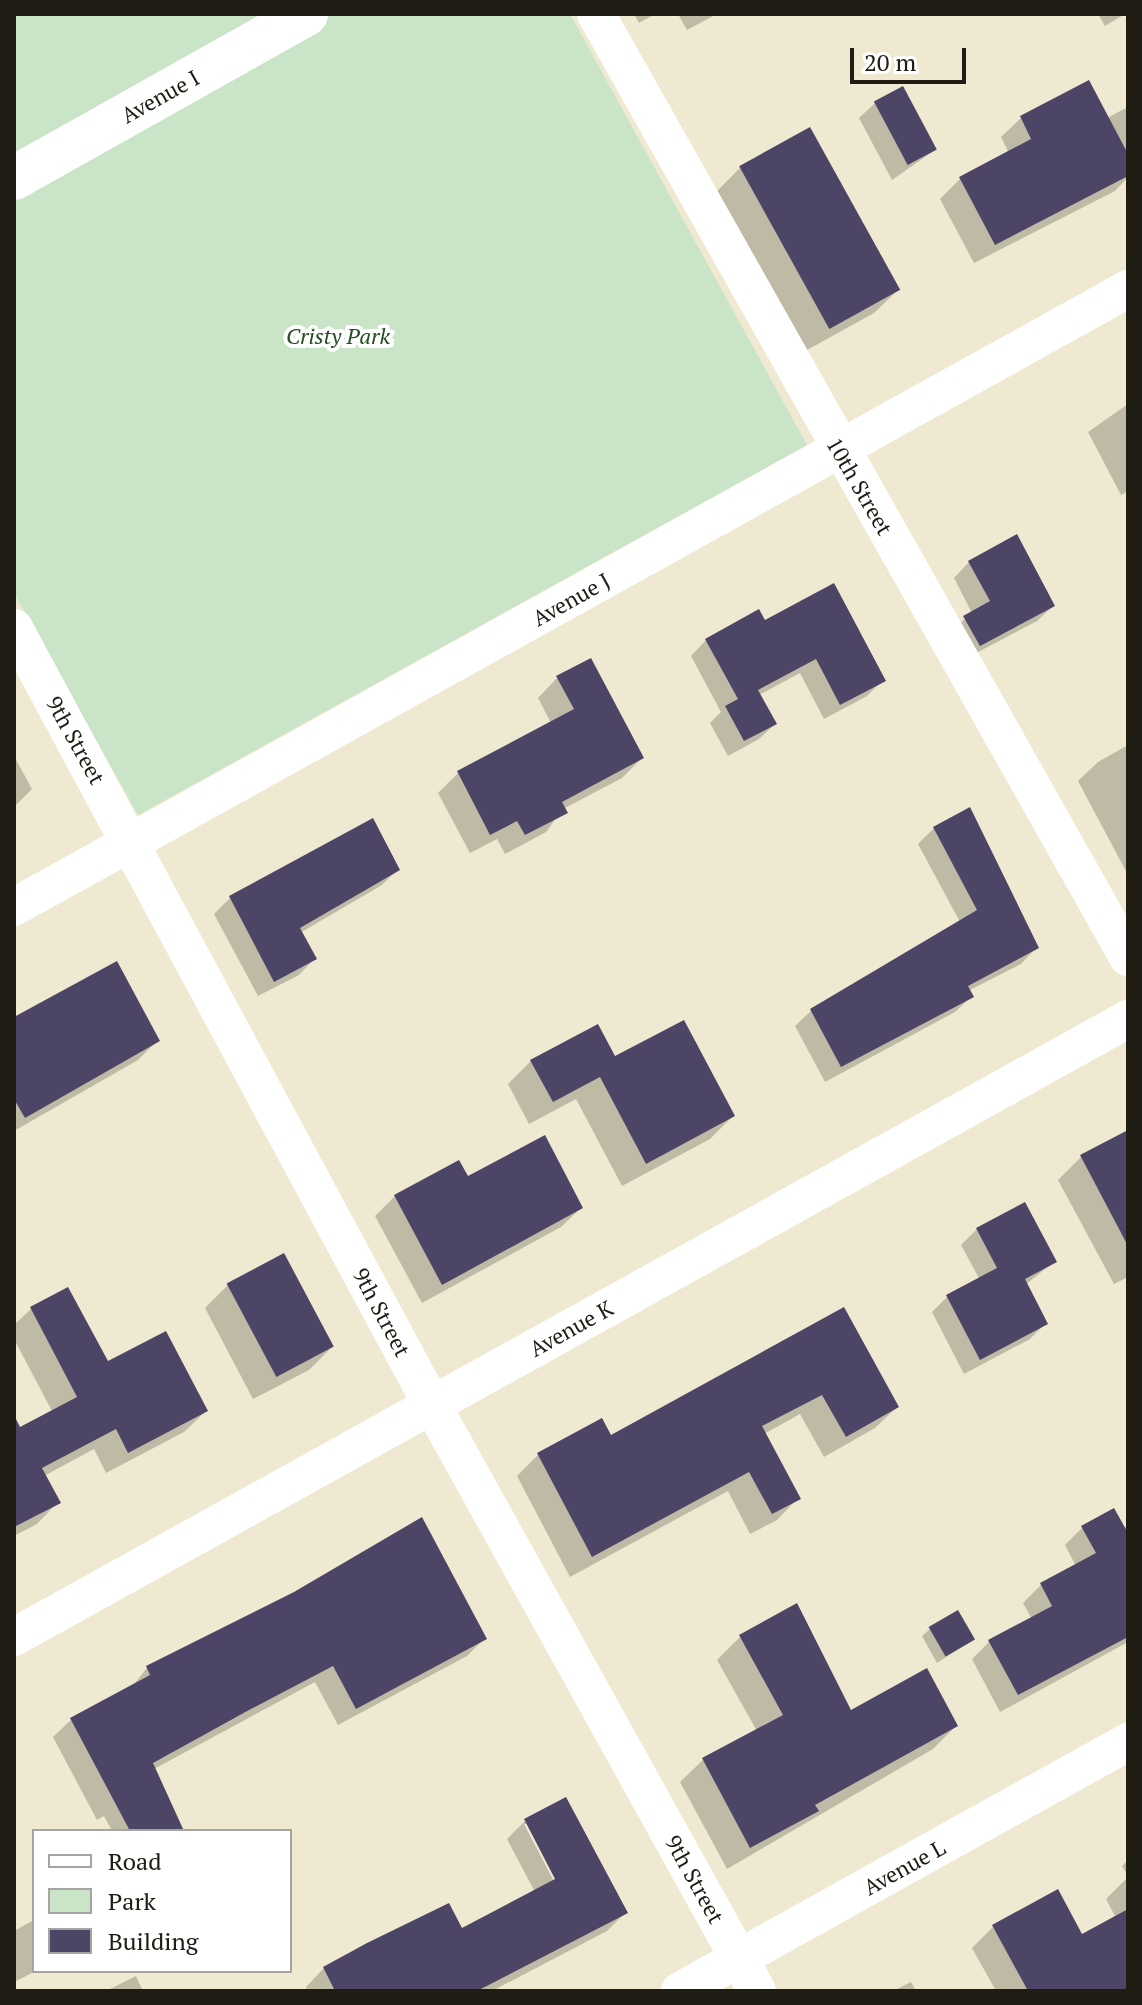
<!DOCTYPE html>
<style>
body{margin:0}
#map{position:relative;width:1142px;height:2005px;overflow:hidden;background:#eee9d0;font-family:"PT Serif",serif}
div>[style]{position:absolute}
[style*='--x']{left:calc(var(--x)*1px);top:calc(var(--y)*1px);width:calc(var(--w)*1px);rotate:calc(var(--a)*1deg)}
.green>*{inset:0;background:#c9e4c6}
.shadow>*{inset:0;background:#0003}
.building>*{inset:0;background:#4d4566;transform-origin:0 0}
.minor>*{height:38px;margin:-19px;padding:0 19px;transform-origin:19px;border-radius:19px;background:#fff}
.tertiary>*{height:44px;margin:-22px;padding:0 22px;transform-origin:22px;border-radius:22px;background:#fff}
span{translate:-50% -50%;white-space:nowrap;text-align:center;line-height:1.15;-webkit-text-stroke:8px #fff;paint-order:stroke}
.street-label{font-size:22px;color:#1e1c13}
.park-label{font-size:22px;color:#254e23;font-style:italic}
.frame{position:absolute;inset:0;border:16px solid #1e1c13;pointer-events:none}
.legend{position:absolute;left:32px;top:1829px;width:260px;height:144px;box-sizing:border-box;background:#fff;border:2px solid #a5a4a1;margin:0;padding:10px 14px;list-style:none;font-size:24px;color:#1e1c13}
.legend li{display:flex;align-items:center;gap:16px;height:40px}
.legend b{width:40px;border:2px solid #a5a4a1}
.scale{position:absolute;left:850px;top:48px;width:116px;height:36px;box-sizing:border-box;border:4px solid #1e1c13;border-top:0;padding-left:10px;font-size:24px;line-height:28px;white-space:nowrap;color:#1e1c13;-webkit-text-stroke:6px #fff;paint-order:stroke}
</style>
<div id="map">
<div class="green">
<i style="clip-path:polygon(14px 14px,570px 14px,807px 445px,138px 815px,14px 593px)"></i>
</div>
<div class="shadow">
<i style="clip-path:polygon(634px 14px,655px 14px,639px 23px)"></i>
<i style="clip-path:polygon(678px 14px,717px 14px,687px 30px)"></i>
<i style="clip-path:polygon(1098px 14px,1125px 14px,1105px 26px)"></i>
<i style="clip-path:polygon(875px 103px,935px 150px,892px 180px,859px 118px)"></i>
<i style="clip-path:polygon(1128px 107px,1128px 177px,1115px 191px,974px 263px,940px 199px,960px 179px,1009px 153px,1001px 137px,1021px 118px,1107px 118px)"></i>
<i style="clip-path:polygon(740px 168px,898px 290px,874px 313px,807px 350px,717px 191px)"></i>
<i style="clip-path:polygon(1128px 404px,1128px 491px,1121px 495px,1088px 432px)"></i>
<i style="clip-path:polygon(969px 562px,1053px 606px,1037px 621px,963px 660px,949px 633px,972px 613px,954px 578px)"></i>
<i style="clip-path:polygon(764px 623px,883px 680px,867px 696px,824px 719px,800px 673px,759px 695px,775px 724px,759px 739px,728px 756px,710px 723px,721px 712px,691px 656px,706px 640px)"></i>
<i style="clip-path:polygon(557px 678px,642px 758px,622px 778px,563px 809px,546px 832px,505px 854px,497px 839px,470px 853px,438px 793px,458px 773px,551px 723px,538px 698px)"></i>
<i style="clip-path:polygon(1128px 745px,1128px 875px,1078px 781px,1098px 762px)"></i>
<i style="clip-path:polygon(14px 756px,32px 789px,14px 807px)"></i>
<i style="clip-path:polygon(372px 821px,398px 869px,382px 885px,300px 933px,314px 959px,299px 975px,258px 996px,214px 914px,230px 898px)"></i>
<i style="clip-path:polygon(934px 828px,1036px 948px,1021px 964px,968px 991px,971px 997px,955px 1012px,825px 1082px,795px 1026px,811px 1011px,960px 922px,918px 844px)"></i>
<i style="clip-path:polygon(14px 1019px,157px 1041px,138px 1060px,14px 1131px)"></i>
<i style="clip-path:polygon(614px 1058px,733px 1116px,710px 1139px,622px 1186px,576px 1099px,529px 1124px,508px 1084px,531px 1061px)"></i>
<i style="clip-path:polygon(1128px 1132px,1128px 1277px,1114px 1284px,1058px 1180px,1081px 1157px)"></i>
<i style="clip-path:polygon(395px 1196px,581px 1208px,561px 1227px,422px 1303px,375px 1216px)"></i>
<i style="clip-path:polygon(977px 1229px,1054px 1262px,1025px 1285px,1046px 1323px,1030px 1339px,964px 1374px,932px 1312px,947px 1297px,980px 1280px,961px 1245px)"></i>
<i style="clip-path:polygon(228px 1285px,332px 1347px,309px 1370px,253px 1399px,205px 1308px)"></i>
<i style="clip-path:polygon(68px 1290px,107px 1364px,206px 1411px,184px 1432px,106px 1473px,94px 1449px,44px 1476px,58px 1502px,37px 1524px,14px 1536px,14px 1433px,53px 1413px,14px 1339px,14px 1325px,31px 1309px)"></i>
<i style="clip-path:polygon(843px 1310px,897px 1407px,875px 1428px,824px 1457px,800px 1414px,764px 1434px,798px 1498px,777px 1520px,750px 1534px,728px 1491px,570px 1577px,517px 1476px,538px 1455px,601px 1421px,610px 1438px)"></i>
<i style="clip-path:polygon(1083px 1527px,1128px 1527px,1128px 1642px,1000px 1712px,972px 1659px,990px 1641px,1032px 1619px,1023px 1603px,1041px 1585px,1076px 1566px,1065px 1545px)"></i>
<i style="clip-path:polygon(930px 1629px,973px 1640px,937px 1663px,922px 1636px)"></i>
<i style="clip-path:polygon(740px 1637px,851px 1712px,956px 1726px,933px 1749px,727px 1869px,680px 1782px,704px 1759px,757px 1731px,717px 1660px)"></i>
<i style="clip-path:polygon(485px 1638px,467px 1656px,338px 1725px,315px 1682px,154px 1769px,182px 1831px,112px 1831px,104px 1816px,97px 1820px,53px 1737px,71px 1720px,131px 1688px,147px 1668px)"></i>
<i style="clip-path:polygon(evenodd,565px 1799px,626px 1912px,607px 1931px,492px 1991px,308px 1991px,306px 1987px,324px 1968px,461px 1931px,535px 1892px,507px 1839px,525px 1821px,565px 1799px,524px 1824px,529px 1824px,562px 1887px,558px 1889px,524px 1824px)"></i>
<i style="clip-path:polygon(1128px 1860px,1128px 1876px,1122px 1866px)"></i>
<i style="clip-path:polygon(1128px 1877px,1128px 1991px,996px 1991px,972px 1948px,993px 1927px,1082px 1936px,1116px 1918px,1106px 1899px)"></i>
<i style="clip-path:polygon(34px 1920px,36px 1971px,14px 1982px,14px 1931px)"></i>
<i style="clip-path:polygon(136px 1976px,143px 1991px,106px 1991px)"></i>
<i style="clip-path:polygon(911px 1982px,916px 1991px,893px 1991px)"></i>
</div>
<div class="building">
<i style="clip-path:polygon(1089px 80px,1128px 154px,1128px 176px,995px 245px,959px 177px,1031px 139px,1020px 116px)"></i>
<i style="left:903px;top:86px;width:72px;height:33px;rotate:62deg"></i>
<i style="left:810px;top:127px;width:186px;height:81px;rotate:61deg"></i>
<i style="clip-path:polygon(1017px 534px,1055px 606px,980px 646px,963px 616px,990px 601px,968px 561px)"></i>
<i style="clip-path:polygon(834px 583px,886px 681px,840px 705px,816px 659px,758px 690px,777px 724px,744px 741px,725px 706px,738px 699px,705px 639px,759px 609px,765px 620px)"></i>
<i style="clip-path:polygon(591px 658px,644px 758px,562px 802px,568px 813px,525px 835px,517px 821px,490px 835px,457px 771px,574px 709px,556px 676px)"></i>
<i style="clip-path:polygon(970px 807px,1039px 948px,968px 986px,974px 997px,841px 1067px,810px 1009px,977px 910px,933px 827px)"></i>
<i style="clip-path:polygon(373px 818px,400px 870px,300px 928px,317px 959px,274px 982px,229px 896px)"></i>
<i style="clip-path:polygon(117px 961px,160px 1041px,25px 1118px,14px 1099px,14px 1017px)"></i>
<i style="clip-path:polygon(684px 1020px,735px 1116px,646px 1164px,600px 1077px,553px 1102px,530px 1060px,598px 1024px,615px 1056px)"></i>
<i style="clip-path:polygon(1128px 1130px,1128px 1246px,1080px 1155px)"></i>
<i style="clip-path:polygon(545px 1135px,583px 1208px,442px 1285px,394px 1195px,459px 1160px,468px 1176px)"></i>
<i style="clip-path:polygon(1025px 1202px,1057px 1262px,1025px 1279px,1048px 1324px,980px 1360px,946px 1295px,997px 1268px,976px 1228px)"></i>
<i style="left:284px;top:1253px;width:106px;height:65px;rotate:62deg"></i>
<i style="clip-path:polygon(68px 1287px,108px 1361px,166px 1331px,208px 1411px,128px 1453px,116px 1429px,42px 1468px,61px 1503px,14px 1527px,14px 1415px,20px 1427px,77px 1397px,30px 1307px)"></i>
<i style="clip-path:polygon(844px 1307px,899px 1407px,846px 1437px,822px 1395px,762px 1426px,801px 1499px,772px 1514px,749px 1472px,592px 1557px,537px 1453px,602px 1418px,611px 1435px)"></i>
<i style="clip-path:polygon(1114px 1508px,1128px 1533px,1128px 1637px,1018px 1695px,988px 1640px,1052px 1606px,1040px 1583px,1096px 1553px,1081px 1526px)"></i>
<i style="clip-path:polygon(422px 1517px,487px 1639px,356px 1709px,333px 1666px,249px 1710px,153px 1763px,184px 1831px,130px 1831px,70px 1718px,150px 1675px,146px 1666px,294px 1592px)"></i>
<i style="clip-path:polygon(797px 1603px,851px 1710px,927px 1668px,958px 1726px,815px 1805px,819px 1811px,750px 1848px,702px 1758px,783px 1715px,739px 1635px)"></i>
<i style="left:958px;top:1610px;width:34px;height:34px;rotate:60deg"></i>
<i style="clip-path:polygon(566px 1797px,628px 1913px,477px 1991px,335px 1991px,323px 1967px,367px 1943px,449px 1903px,462px 1928px,555px 1879px,524px 1819px)"></i>
<i style="clip-path:polygon(1058px 1889px,1082px 1934px,1128px 1909px,1128px 1991px,1028px 1991px,992px 1925px)"></i>
</div>
<div class="minor">
<i style="--x:596;--y:14;--w:1083;--a:60.57"></i>
<i style="--x:14;--y:628;--w:882;--a:61.72"></i>
<i style="--x:432;--y:1405;--w:670;--a:60.99"></i>
<i style="--x:14;--y:907;--w:1274;--a:-29.02"></i>
<i style="--x:14;--y:1637;--w:1274;--a:-29.02"></i>
<i style="--x:680;--y:1991;--w:513;--a:-29.07"></i>
</div>
<div class="tertiary">
<i style="--x:14;--y:178;--w:335;--a:-29.3"></i>
</div>
<div class="street-label">
<span style="left:160px;top:96px;rotate:-29deg">Avenue I</span>
<span style="left:860px;top:486px;rotate:60deg">10th Street</span>
<span style="left:571px;top:599px;rotate:-29deg">Avenue J</span>
<span style="left:76px;top:740px;rotate:61deg">9th Street</span>
<span style="left:382px;top:1312px;rotate:62deg">9th Street</span>
<span style="left:571px;top:1328px;rotate:-29deg">Avenue K</span>
<span style="left:904px;top:1867px;rotate:-29deg">Avenue L</span>
<span style="left:695px;top:1879px;rotate:61deg">9th Street</span>
</div>
<div class="park-label">
<span style="left:338px;top:336px">Cristy Park</span>
</div>
<div class="frame"></div>
<ul class="legend">
<li><b style="height:10px;background:#fff"></b>Road</li>
<li><b style="height:22px;background:#c9e4c6"></b>Park</li>
<li><b style="height:22px;background:#4d4566"></b>Building</li>
</ul>
<div class="scale">20 m</div>
</div>
